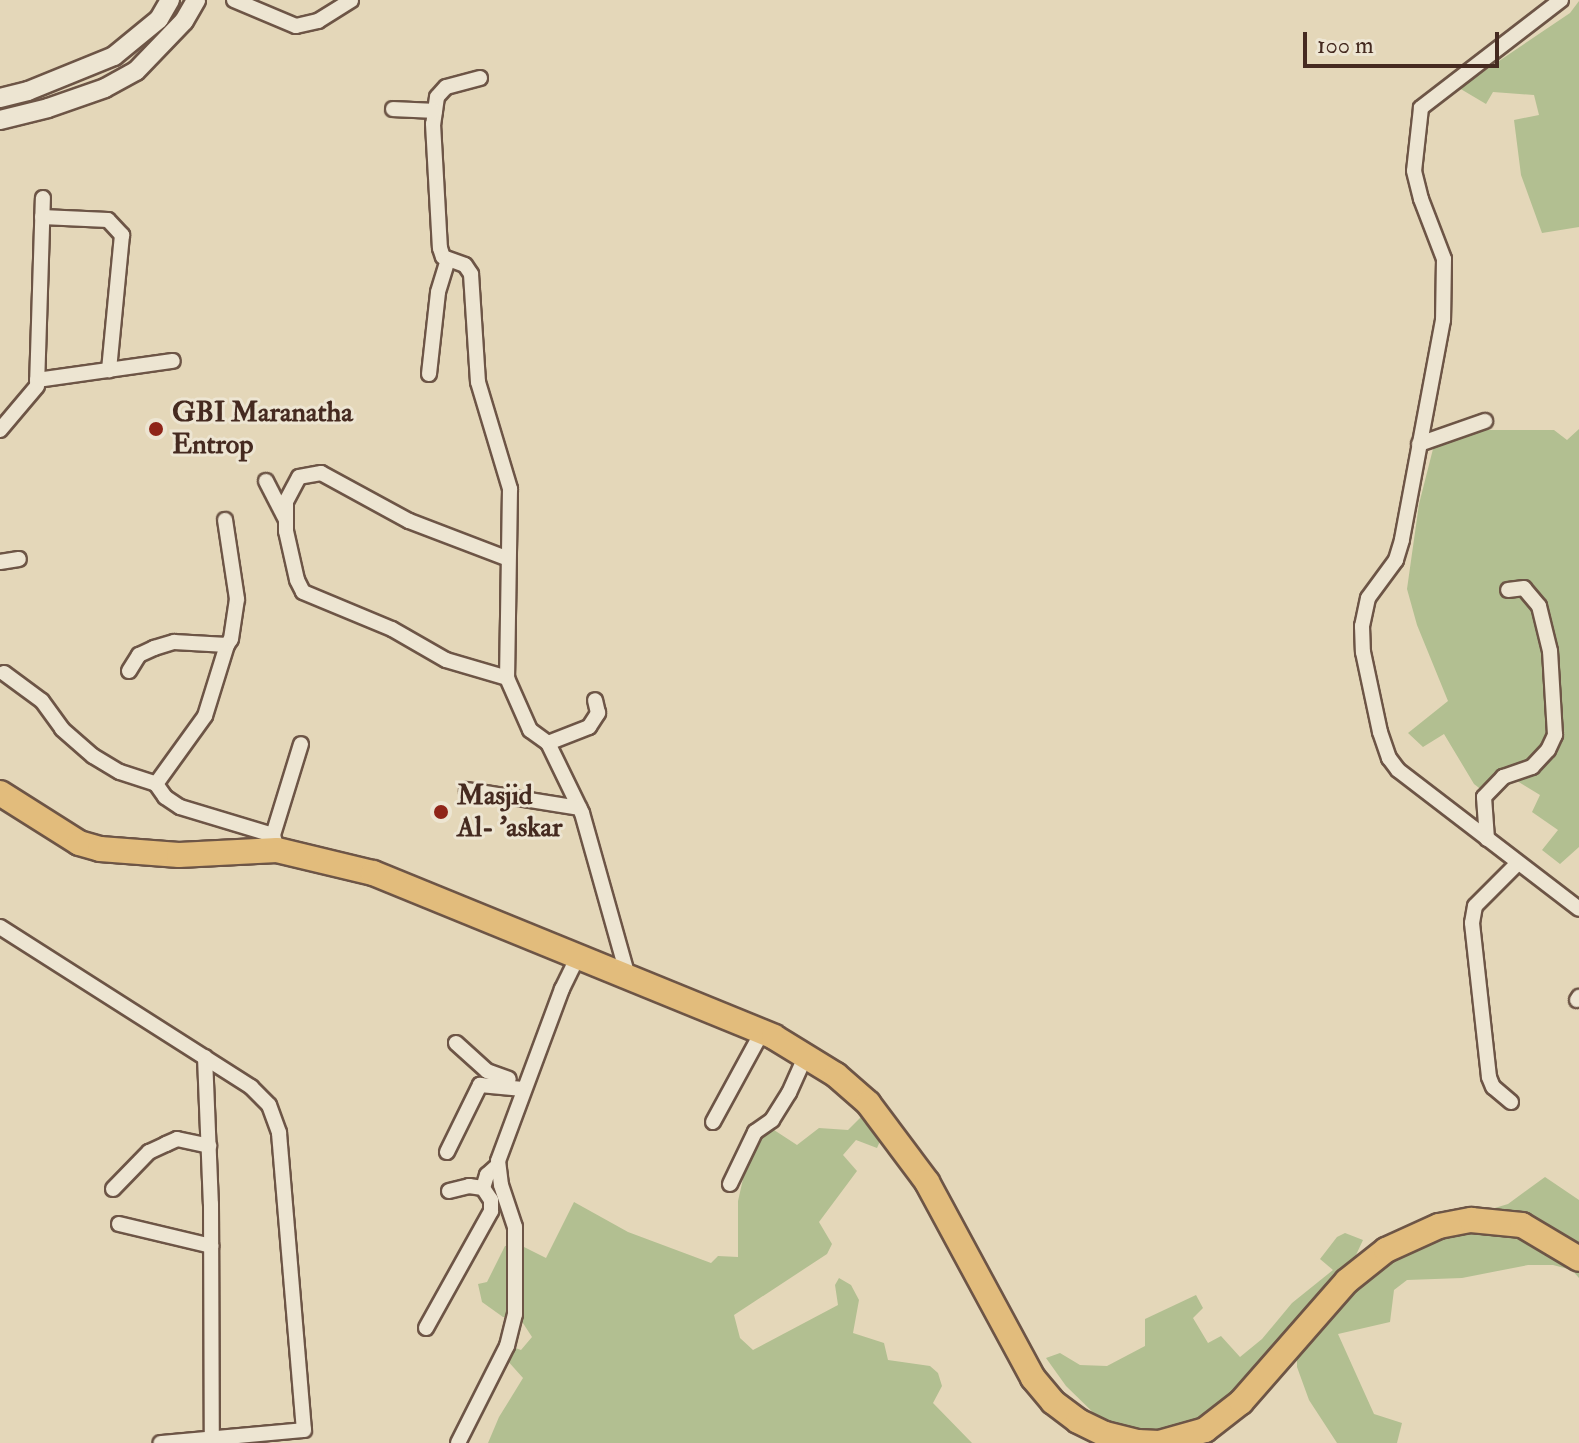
<!DOCTYPE html>
<style>
body{margin:0}
#map{position:relative;width:1579px;height:1443px;overflow:hidden;background:#e4d7b9;font-family:"IM FELL Double Pica",serif}
div>[style]{position:absolute}
[style*='--x']{left:calc(var(--x)*1px);top:calc(var(--y)*1px);width:calc(var(--w)*1px);rotate:calc(var(--a)*1deg)}
.green>*{inset:0;background:#b2bf91}
.roads{filter:drop-shadow(2px 0 #6d5546) drop-shadow(-2px 0 #6d5546) drop-shadow(0 2px #6d5546) drop-shadow(0 -2px #6d5546)}
.minor>*{height:14px;margin:-7px;padding:0 7px;transform-origin:7px;border-radius:7px;background:#ede5d2}
.tertiary>*{height:18px;margin:-9px;padding:0 9px;transform-origin:9px;border-radius:9px;background:#ede5d2}
.trunk>*{height:24px;margin:-12px;padding:0 12px;transform-origin:12px;border-radius:12px;background:#e2bc7c}
.dots>*{width:22px;height:22px;translate:-50% -50%;box-sizing:border-box;border:4px solid #ede5d2;border-radius:50%}
span{translate:-50% -50%;white-space:nowrap;text-align:center;line-height:1.15;-webkit-text-stroke:6px #ede5d2;paint-order:stroke}
.poi-label{font-size:28px;color:#452a20;font-weight:700}
.left{translate:0 -50%;text-align:left}
.scale{position:absolute;left:1303px;top:32px;width:196px;height:36px;box-sizing:border-box;border:4px solid #452a20;border-top:0;padding-left:10px;font-size:24px;line-height:28px;white-space:nowrap;color:#452a20;-webkit-text-stroke:6px #ede5d2;paint-order:stroke}
</style>
<div id="map">
<div class="green">
<i style="clip-path:polygon(1579px 1px,1579px 227px,1542px 233px,1521px 175px,1514px 120px,1539px 115px,1534px 95px,1493px 92px,1486px 104px,1459px 88px,1570px 13px)"></i>
<i style="clip-path:polygon(1579px 429px,1579px 847px,1560px 864px,1542px 850px,1558px 830px,1532px 812px,1540px 795px,1501px 771px,1483px 791px,1474px 784px,1444px 734px,1423px 747px,1408px 733px,1448px 701px,1417px 625px,1407px 589px,1419px 504px,1434px 445px,1477px 430px,1554px 430px,1567px 440px)"></i>
<i style="clip-path:polygon(868px 1110px,885px 1130px,877px 1148px,856px 1140px,843px 1155px,857px 1171px,819px 1222px,832px 1244px,827px 1254px,734px 1315px,740px 1338px,753px 1350px,838px 1305px,835px 1285px,839px 1278px,851px 1285px,859px 1300px,853px 1333px,884px 1343px,888px 1360px,930px 1366px,938px 1373px,942px 1386px,933px 1403px,972px 1443px,488px 1443px,499px 1417px,523px 1378px,506px 1359px,510px 1346px,521px 1350px,532px 1337px,519px 1317px,503px 1317px,482px 1302px,478px 1284px,487px 1282px,505px 1246px,518px 1244px,546px 1258px,574px 1202px,628px 1232px,711px 1263px,718px 1256px,738px 1257px,738px 1201px,750px 1148px,771px 1128px,797px 1145px,819px 1128px,848px 1130px)"></i>
<i style="clip-path:polygon(1545px 1177px,1579px 1200px,1579px 1278px,1572px 1270px,1553px 1265px,1528px 1265px,1462px 1278px,1407px 1280px,1394px 1290px,1390px 1322px,1338px 1334px,1374px 1414px,1402px 1423px,1397px 1443px,1337px 1443px,1309px 1400px,1297px 1367px,1297px 1357px,1284px 1348px,1240px 1400px,1167px 1437px,1106px 1425px,1066px 1386px,1046px 1358px,1060px 1353px,1080px 1365px,1107px 1366px,1145px 1346px,1145px 1319px,1196px 1295px,1203px 1308px,1193px 1318px,1208px 1343px,1221px 1336px,1240px 1357px,1262px 1339px,1292px 1303px,1333px 1270px,1320px 1259px,1337px 1237px,1345px 1233px,1363px 1240px,1356px 1255px,1337px 1278px,1379px 1243px,1508px 1204px)"></i>
</div>
<div class="roads">
<div class="minor">
<i style="--x:234;--y:0;--w:67;--a:22.8"></i>
<i style="--x:296;--y:26;--w:23;--a:-13"></i>
<i style="--x:318;--y:21;--w:39;--a:-32"></i>
<i style="--x:1561;--y:0;--w:177;--a:142.4"></i>
<i style="--x:1421;--y:108;--w:63;--a:96.3"></i>
<i style="--x:1414;--y:171;--w:29;--a:76"></i>
<i style="--x:1421;--y:199;--w:64;--a:69"></i>
<i style="--x:1444;--y:259;--w:61;--a:90.9"></i>
<i style="--x:1443;--y:320;--w:224;--a:100.6"></i>
<i style="--x:1402;--y:540;--w:21;--a:107"></i>
<i style="--x:1396;--y:560;--w:47;--a:126.4"></i>
<i style="--x:1368;--y:598;--w:29;--a:102"></i>
<i style="--x:1362;--y:626;--w:26;--a:88"></i>
<i style="--x:1363;--y:652;--w:82;--a:78"></i>
<i style="--x:1380;--y:732;--w:28;--a:71"></i>
<i style="--x:1389;--y:758;--w:15;--a:53"></i>
<i style="--x:1398;--y:770;--w:228;--a:37.5"></i>
<i style="--x:480;--y:78;--w:35;--a:165"></i>
<i style="--x:446;--y:87;--w:13;--a:132"></i>
<i style="--x:437;--y:97;--w:27;--a:98"></i>
<i style="--x:433;--y:124;--w:124;--a:86.8"></i>
<i style="--x:440;--y:248;--w:9;--a:72"></i>
<i style="--x:443;--y:257;--w:23;--a:20"></i>
<i style="--x:465;--y:265;--w:11;--a:56"></i>
<i style="--x:471;--y:274;--w:108;--a:86.3"></i>
<i style="--x:478;--y:382;--w:112;--a:73.3"></i>
<i style="--x:510;--y:489;--w:189;--a:90.9"></i>
<i style="--x:507;--y:678;--w:57;--a:66.1"></i>
<i style="--x:530;--y:730;--w:22;--a:36"></i>
<i style="--x:548;--y:743;--w:78;--a:64.1"></i>
<i style="--x:582;--y:813;--w:170;--a:74.3"></i>
<i style="--x:393;--y:109;--w:42;--a:2.7"></i>
<i style="--x:42;--y:217;--w:66;--a:2.6"></i>
<i style="--x:108;--y:220;--w:21;--a:47"></i>
<i style="--x:122;--y:235;--w:136;--a:95.5"></i>
<i style="--x:429;--y:374;--w:82;--a:-83.7"></i>
<i style="--x:438;--y:292;--w:34;--a:-73"></i>
<i style="--x:37;--y:380;--w:137;--a:-8"></i>
<i style="--x:0;--y:430;--w:57;--a:-49.9"></i>
<i style="--x:37;--y:386;--w:188;--a:-88.2"></i>
<i style="--x:1419;--y:444;--w:70;--a:-19.2"></i>
<i style="--x:266;--y:481;--w:42;--a:62.8"></i>
<i style="--x:506;--y:558;--w:104;--a:-159.1"></i>
<i style="--x:409;--y:521;--w:100;--a:-151.4"></i>
<i style="--x:321;--y:473;--w:22;--a:170"></i>
<i style="--x:299;--y:477;--w:27;--a:118"></i>
<i style="--x:286;--y:501;--w:30;--a:90"></i>
<i style="--x:286;--y:531;--w:50;--a:77.3"></i>
<i style="--x:297;--y:580;--w:13;--a:63"></i>
<i style="--x:303;--y:592;--w:96;--a:22.6"></i>
<i style="--x:392;--y:629;--w:62;--a:29.9"></i>
<i style="--x:446;--y:660;--w:64;--a:16.4"></i>
<i style="--x:0;--y:562;--w:19;--a:-9"></i>
<i style="--x:227;--y:645;--w:74;--a:107.2"></i>
<i style="--x:205;--y:716;--w:84;--a:125.8"></i>
<i style="--x:156;--y:784;--w:16;--a:55"></i>
<i style="--x:165;--y:797;--w:18;--a:34"></i>
<i style="--x:180;--y:807;--w:97;--a:16.8"></i>
<i style="--x:273;--y:835;--w:16;--a:75"></i>
<i style="--x:129;--y:671;--w:19;--a:-58"></i>
<i style="--x:139;--y:655;--w:17;--a:-25"></i>
<i style="--x:154;--y:648;--w:21;--a:-17"></i>
<i style="--x:174;--y:642;--w:53;--a:3.2"></i>
<i style="--x:227;--y:645;--w:7;--a:-56"></i>
<i style="--x:231;--y:639;--w:40;--a:-81.5"></i>
<i style="--x:237;--y:599;--w:80;--a:-98.6"></i>
<i style="--x:4;--y:673;--w:47;--a:36.4"></i>
<i style="--x:42;--y:701;--w:34;--a:54"></i>
<i style="--x:62;--y:729;--w:41;--a:41.1"></i>
<i style="--x:93;--y:756;--w:31;--a:31"></i>
<i style="--x:120;--y:772;--w:38;--a:18"></i>
<i style="--x:548;--y:743;--w:44;--a:-21.3"></i>
<i style="--x:589;--y:727;--w:17;--a:-57"></i>
<i style="--x:598;--y:713;--w:13;--a:-103"></i>
<i style="--x:467;--y:790;--w:114;--a:9.1"></i>
<i style="--x:273;--y:835;--w:95;--a:-72.9"></i>
<i style="--x:1487;--y:839;--w:42;--a:-94.1"></i>
<i style="--x:1484;--y:797;--w:28;--a:-46"></i>
<i style="--x:1503;--y:777;--w:31;--a:-19"></i>
<i style="--x:1532;--y:767;--w:23;--a:-47"></i>
<i style="--x:1548;--y:750;--w:17;--a:-65"></i>
<i style="--x:1555;--y:735;--w:84;--a:-93.4"></i>
<i style="--x:1550;--y:651;--w:46;--a:-103.7"></i>
<i style="--x:1539;--y:606;--w:23;--a:-130"></i>
<i style="--x:1524;--y:588;--w:16;--a:173"></i>
<i style="--x:0;--y:927;--w:298;--a:32.5"></i>
<i style="--x:251;--y:1087;--w:25;--a:45"></i>
<i style="--x:269;--y:1105;--w:30;--a:70"></i>
<i style="--x:279;--y:1133;--w:298;--a:85.2"></i>
<i style="--x:304;--y:1430;--w:144;--a:174.8"></i>
<i style="--x:1577;--y:1000;--w:4;--a:-56"></i>
<i style="--x:456;--y:1043;--w:42;--a:42.1"></i>
<i style="--x:487;--y:1071;--w:23;--a:20"></i>
<i style="--x:205;--y:1057;--w:147;--a:87.7"></i>
<i style="--x:211;--y:1204;--w:235;--a:89.8"></i>
<i style="--x:1511;--y:1102;--w:23;--a:-140"></i>
<i style="--x:1493;--y:1087;--w:11;--a:-112"></i>
<i style="--x:1489;--y:1077;--w:155;--a:-96.3"></i>
<i style="--x:1472;--y:923;--w:17;--a:-80"></i>
<i style="--x:1475;--y:906;--w:59;--a:-45"></i>
<i style="--x:713;--y:1122;--w:102;--a:-61.4"></i>
<i style="--x:447;--y:1152;--w:75;--a:-63.8"></i>
<i style="--x:480;--y:1085;--w:43;--a:5.3"></i>
<i style="--x:730;--y:1184;--w:58;--a:-64.3"></i>
<i style="--x:755;--y:1132;--w:21;--a:-35"></i>
<i style="--x:772;--y:1120;--w:32;--a:-58"></i>
<i style="--x:789;--y:1093;--w:42;--a:-65.9"></i>
<i style="--x:113;--y:1189;--w:52;--a:-45.8"></i>
<i style="--x:149;--y:1152;--w:19;--a:-25"></i>
<i style="--x:166;--y:1144;--w:12;--a:-24"></i>
<i style="--x:177;--y:1139;--w:33;--a:12"></i>
<i style="--x:449;--y:1191;--w:21;--a:-14"></i>
<i style="--x:469;--y:1186;--w:14;--a:8"></i>
<i style="--x:119;--y:1224;--w:95;--a:13.4"></i>
<i style="--x:426;--y:1328;--w:134;--a:-60.9"></i>
<i style="--x:491;--y:1211;--w:11;--a:-90"></i>
<i style="--x:491;--y:1200;--w:14;--a:-124"></i>
<i style="--x:483;--y:1188;--w:14;--a:-73"></i>
<i style="--x:487;--y:1175;--w:12;--a:-42"></i>
<i style="--x:458;--y:1443;--w:109;--a:-63.2"></i>
<i style="--x:507;--y:1346;--w:33;--a:-76"></i>
<i style="--x:515;--y:1314;--w:87;--a:-90"></i>
<i style="--x:515;--y:1227;--w:44;--a:-108.4"></i>
<i style="--x:501;--y:1185;--w:24;--a:-97"></i>
<i style="--x:498;--y:1161;--w:184;--a:-69.6"></i>
<i style="--x:562;--y:989;--w:37;--a:-64"></i>
</div>
<div class="tertiary">
<i style="--x:0;--y:98;--w:29;--a:-14"></i>
<i style="--x:28;--y:91;--w:93;--a:-22.1"></i>
<i style="--x:114;--y:56;--w:58;--a:-39.4"></i>
<i style="--x:159;--y:19;--w:22;--a:-60"></i>
<i style="--x:0;--y:120;--w:49;--a:-14"></i>
<i style="--x:48;--y:108;--w:60;--a:-19.3"></i>
<i style="--x:105;--y:88;--w:35;--a:-29"></i>
<i style="--x:136;--y:71;--w:69;--a:-46.2"></i>
<i style="--x:184;--y:21;--w:24;--a:-60"></i>
</div>
<div class="trunk">
<i style="--x:0;--y:793;--w:93;--a:32.3"></i>
<i style="--x:79;--y:843;--w:22;--a:16"></i>
<i style="--x:100;--y:849;--w:79;--a:4.3"></i>
<i style="--x:179;--y:855;--w:98;--a:-2.9"></i>
<i style="--x:277;--y:850;--w:99;--a:13.5"></i>
<i style="--x:373;--y:873;--w:433;--a:22.2"></i>
<i style="--x:774;--y:1037;--w:73;--a:31.5"></i>
<i style="--x:836;--y:1075;--w:43;--a:41.2"></i>
<i style="--x:868;--y:1103;--w:99;--a:53.2"></i>
<i style="--x:927;--y:1182;--w:223;--a:61.6"></i>
<i style="--x:1033;--y:1378;--w:31;--a:50"></i>
<i style="--x:1053;--y:1402;--w:31;--a:37"></i>
<i style="--x:1078;--y:1421;--w:30;--a:26"></i>
<i style="--x:1105;--y:1434;--w:34;--a:14"></i>
<i style="--x:1138;--y:1442;--w:21;--a:3"></i>
<i style="--x:1159;--y:1443;--w:48;--a:-15.8"></i>
<i style="--x:1205;--y:1430;--w:46;--a:-37.9"></i>
<i style="--x:1241;--y:1402;--w:161;--a:-48.8"></i>
<i style="--x:1347;--y:1281;--w:50;--a:-38.5"></i>
<i style="--x:1386;--y:1250;--w:58;--a:-24.4"></i>
<i style="--x:1439;--y:1226;--w:33;--a:-11"></i>
<i style="--x:1471;--y:1220;--w:51;--a:5.6"></i>
<i style="--x:1522;--y:1225;--w:66;--a:30.8"></i>
</div>
</div>
<div class="dots">
<i style="left:156px;top:429px;background:#8f2418"></i>
<i style="left:441px;top:812px;background:#8f2418"></i>
</div>
<div class="poi-label">
<span class="left" style="left:172px;top:429px">GBI Maranatha<br>Entrop</span>
<span class="left" style="left:457px;top:812px">Masjid<br>Al- 'askar</span>
</div>
<div class="scale">100 m</div>
</div>
